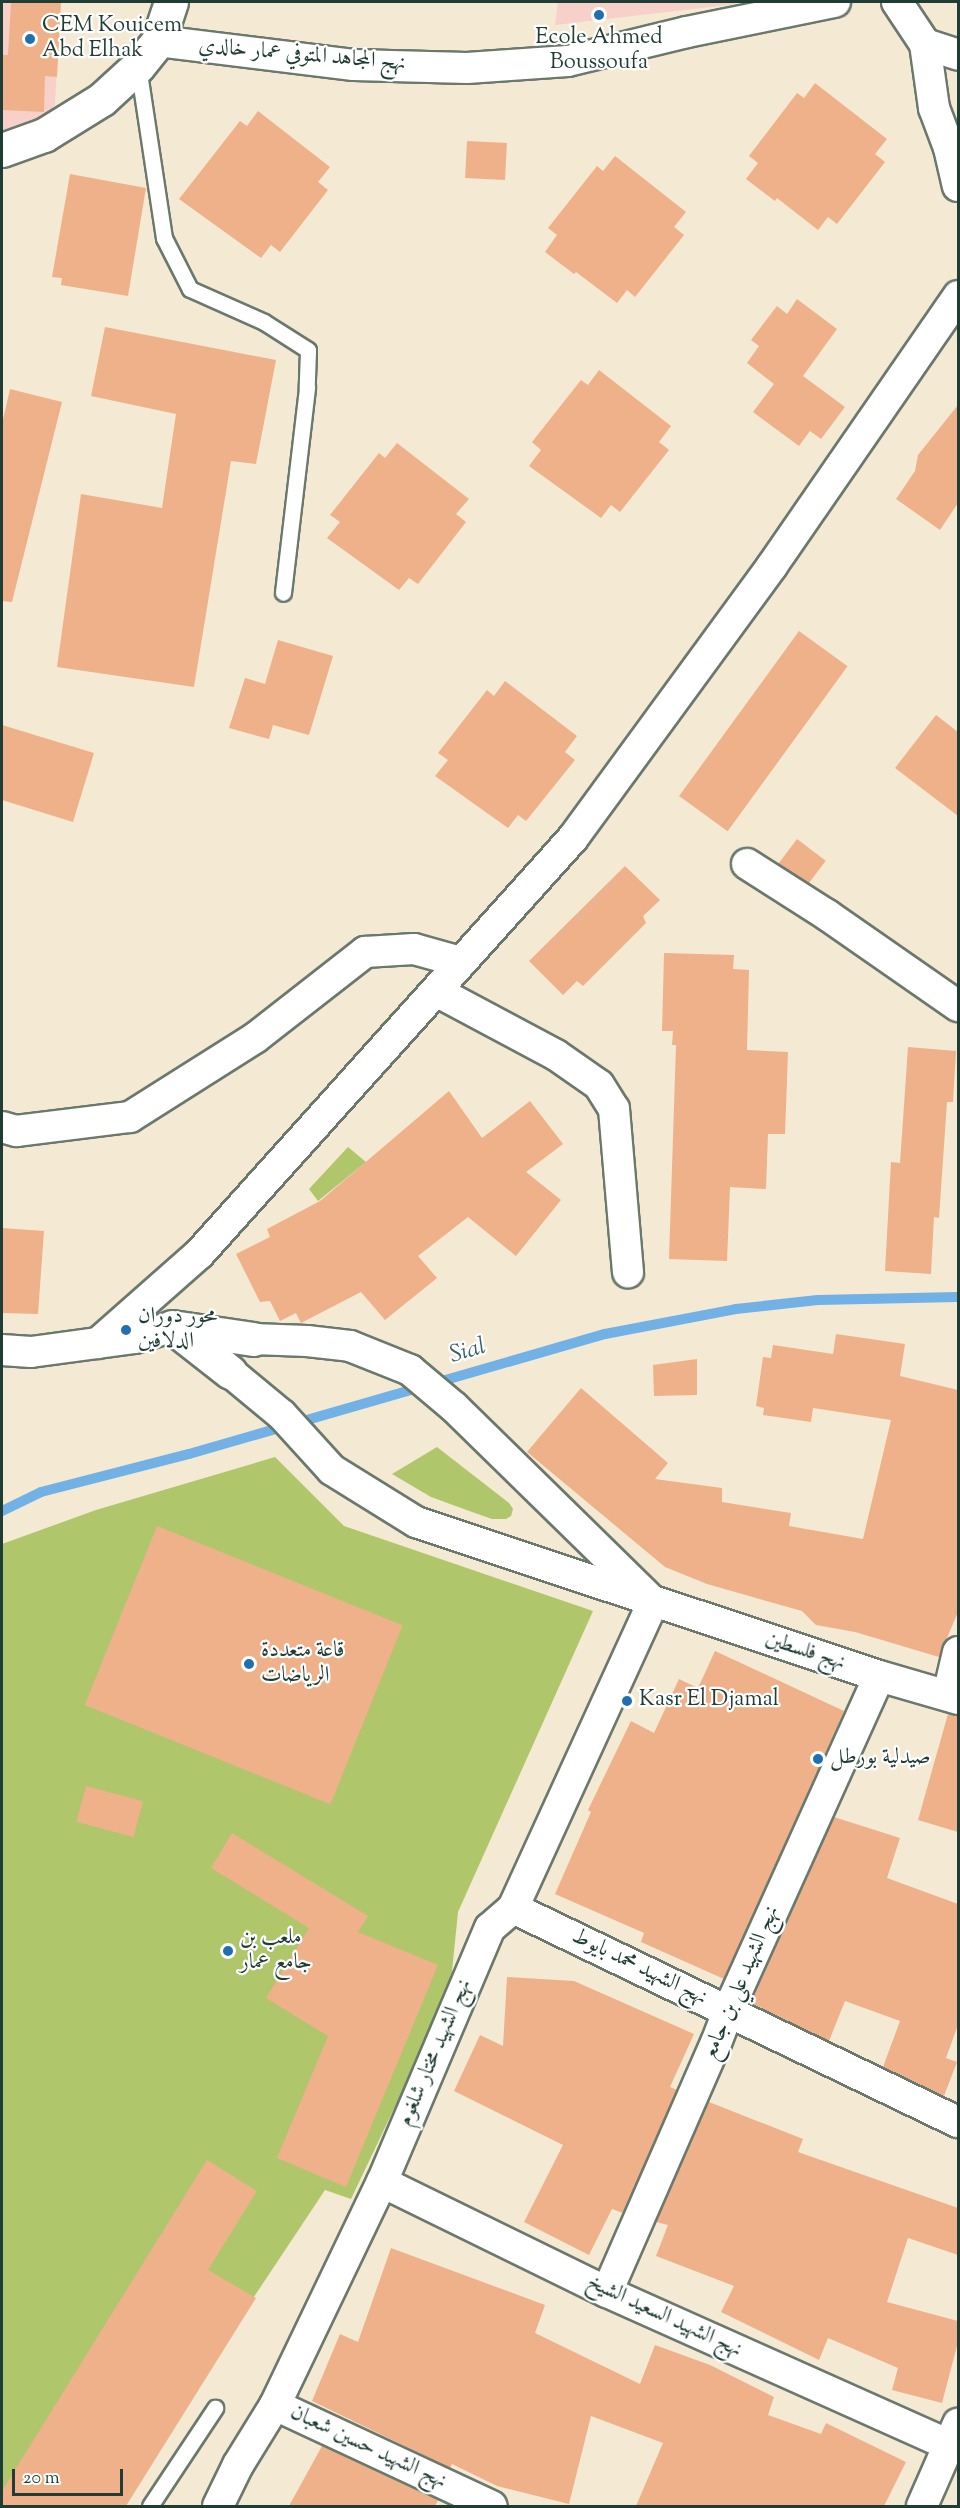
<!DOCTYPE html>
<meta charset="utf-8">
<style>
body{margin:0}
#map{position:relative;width:960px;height:2508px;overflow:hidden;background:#f4e9d3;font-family:"Sorts Mill Goudy",Amiri,serif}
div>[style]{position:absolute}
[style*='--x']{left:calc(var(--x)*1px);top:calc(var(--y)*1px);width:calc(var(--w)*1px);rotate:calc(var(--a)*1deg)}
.built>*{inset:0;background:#f7d0c9}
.green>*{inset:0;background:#afc66b}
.stream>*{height:10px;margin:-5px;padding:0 5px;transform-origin:5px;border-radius:5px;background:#72b1e5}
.building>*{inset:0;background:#efb18a;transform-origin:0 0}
.roads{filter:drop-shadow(2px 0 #6a796c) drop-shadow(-2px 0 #6a796c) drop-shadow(0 2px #6a796c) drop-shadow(0 -2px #6a796c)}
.lane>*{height:15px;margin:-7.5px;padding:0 7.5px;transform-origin:7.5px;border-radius:7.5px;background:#fff}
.street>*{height:30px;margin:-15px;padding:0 15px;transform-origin:15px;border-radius:15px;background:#fff}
.secondary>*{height:33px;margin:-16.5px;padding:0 16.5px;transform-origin:16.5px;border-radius:16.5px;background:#fff}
.dots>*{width:16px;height:16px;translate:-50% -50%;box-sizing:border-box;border:3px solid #fff;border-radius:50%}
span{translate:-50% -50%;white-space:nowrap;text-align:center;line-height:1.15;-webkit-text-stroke:4.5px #fff;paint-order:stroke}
.poi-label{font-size:22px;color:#1f3d34}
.left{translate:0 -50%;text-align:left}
.street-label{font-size:22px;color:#1f3d34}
.water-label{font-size:24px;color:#386069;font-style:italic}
.frame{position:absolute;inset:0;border:3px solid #1f3d34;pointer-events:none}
.scale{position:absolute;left:12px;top:2469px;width:111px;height:27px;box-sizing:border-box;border:3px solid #1f3d34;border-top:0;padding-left:8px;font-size:18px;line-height:21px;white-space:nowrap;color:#1f3d34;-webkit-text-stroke:4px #fff;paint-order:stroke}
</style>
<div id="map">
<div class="built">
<i style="clip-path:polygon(2px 2px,61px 2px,54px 120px,2px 135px)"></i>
<i style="clip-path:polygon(558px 2px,741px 2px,728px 5px,555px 25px)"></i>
</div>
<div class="green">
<i style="clip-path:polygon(348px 1147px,366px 1162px,318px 1201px,309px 1189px)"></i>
<i style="clip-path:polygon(437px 1447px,509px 1503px,513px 1509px,511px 1516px,506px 1519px,492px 1519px,472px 1512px,431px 1497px,392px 1474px)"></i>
<i style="clip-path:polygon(275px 1457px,344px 1526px,593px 1611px,458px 1912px,450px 1991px,351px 2199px,325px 2190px,115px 2506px,2px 2506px,2px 1544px,96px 1510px)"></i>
</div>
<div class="stream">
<i style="--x:2;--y:1511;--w:43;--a:-26"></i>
<i style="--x:41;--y:1492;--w:153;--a:-14.4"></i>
<i style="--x:189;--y:1454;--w:433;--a:-16.1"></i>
<i style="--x:605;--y:1334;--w:133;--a:-10.8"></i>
<i style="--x:736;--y:1309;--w:82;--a:-6.3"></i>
<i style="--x:818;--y:1300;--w:140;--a:-1.2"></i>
</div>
<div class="building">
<i style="clip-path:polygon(11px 2px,61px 2px,57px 77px,45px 76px,44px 112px,2px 110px,2px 55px,8px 55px)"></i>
<i style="clip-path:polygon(815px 83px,887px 139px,875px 154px,885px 162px,837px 224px,828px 217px,818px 230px,777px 198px,775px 201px,746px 179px,758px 163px,749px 156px,797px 93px,804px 98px)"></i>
<i style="clip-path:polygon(258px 111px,330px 167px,318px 182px,328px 190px,280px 252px,271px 245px,261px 258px,179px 199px,240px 121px,247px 126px)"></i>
<i style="left:467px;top:141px;width:40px;height:37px;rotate:3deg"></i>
<i style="clip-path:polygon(615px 156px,686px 212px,674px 227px,684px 235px,635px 297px,627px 290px,617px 303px,576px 272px,574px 274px,545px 252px,557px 235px,548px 228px,597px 166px,603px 171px)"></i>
<i style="clip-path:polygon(70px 174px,146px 188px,128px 296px,61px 285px,62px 278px,52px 277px)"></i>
<i style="clip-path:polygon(797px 299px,837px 329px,803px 376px,845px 407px,821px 439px,810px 431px,799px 446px,753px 412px,774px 384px,747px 363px,759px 346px,751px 340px,777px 306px,787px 314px)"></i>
<i style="clip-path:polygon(105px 327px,276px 360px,256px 464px,231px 461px,194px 687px,57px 667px,81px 494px,162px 508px,176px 414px,91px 396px)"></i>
<i style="clip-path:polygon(599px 370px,671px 426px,659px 442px,669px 450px,620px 512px,611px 505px,601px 518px,529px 466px,541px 450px,532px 442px,581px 380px,588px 385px)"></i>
<i style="clip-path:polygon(10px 389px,62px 402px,12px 602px,2px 601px,2px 424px)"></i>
<i style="clip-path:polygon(958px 405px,958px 503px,940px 530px,896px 499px,915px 471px,918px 455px)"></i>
<i style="clip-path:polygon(397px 443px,469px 499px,456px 514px,466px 522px,418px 584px,409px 578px,399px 590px,327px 538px,340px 522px,330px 515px,379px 453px,385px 458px)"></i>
<i style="left:799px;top:631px;width:60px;height:204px;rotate:36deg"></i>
<i style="clip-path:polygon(278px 640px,333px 656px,309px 735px,273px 725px,269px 739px,229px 728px,245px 678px,265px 684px)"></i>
<i style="clip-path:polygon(505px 681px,577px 736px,565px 752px,575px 760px,526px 821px,518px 815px,508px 828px,435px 776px,448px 760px,438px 753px,487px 690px,494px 696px)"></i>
<i style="clip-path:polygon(936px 715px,958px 732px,958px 816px,895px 768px)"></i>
<i style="clip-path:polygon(2px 725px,94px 753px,73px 822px,2px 800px)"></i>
<i style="left:797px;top:839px;width:36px;height:31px;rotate:37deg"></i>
<i style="clip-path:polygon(625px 866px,660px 900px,643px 916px,646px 923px,583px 986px,577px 981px,563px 995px,529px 961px)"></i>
<i style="clip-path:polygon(664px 953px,734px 955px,733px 969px,749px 970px,747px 1050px,788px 1052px,785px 1134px,768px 1134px,766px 1189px,730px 1187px,727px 1261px,669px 1259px,676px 1045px,672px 1045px,673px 1031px,662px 1031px)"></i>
<i style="clip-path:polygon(908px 1047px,956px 1051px,953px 1102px,947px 1102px,939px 1218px,934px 1217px,931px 1274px,885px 1271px,891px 1162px,900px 1163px)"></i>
<i style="clip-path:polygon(449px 1091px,482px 1138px,530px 1101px,563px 1144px,526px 1172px,561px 1200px,516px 1256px,468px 1217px,418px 1256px,437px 1278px,385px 1320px,361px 1292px,301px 1323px,296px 1313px,280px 1321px,270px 1301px,260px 1302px,236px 1254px,270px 1237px,267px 1229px,320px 1201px)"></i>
<i style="clip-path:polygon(2px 1228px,44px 1231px,38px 1314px,2px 1313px)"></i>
<i style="clip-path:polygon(836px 1334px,905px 1344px,900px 1376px,958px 1390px,958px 1612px,939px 1657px,855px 1632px,816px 1625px,802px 1611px,707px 1584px,665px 1567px,527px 1452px,581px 1388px,668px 1463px,655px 1479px,722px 1488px,722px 1502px,791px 1513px,789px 1526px,863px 1539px,891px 1420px,813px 1408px,811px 1422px,763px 1415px,764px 1408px,756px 1406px,763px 1357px,771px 1358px,773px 1345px,833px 1354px)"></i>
<i style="clip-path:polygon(697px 1359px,697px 1395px,654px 1396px,653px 1365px)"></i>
<i style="left:157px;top:1526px;width:265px;height:193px;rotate:22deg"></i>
<i style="clip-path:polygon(715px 1651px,844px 1711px,724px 1979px,641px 1942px,644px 1933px,555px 1894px,591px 1812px,588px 1810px,631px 1721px,654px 1733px,679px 1679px,698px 1688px)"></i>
<i style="clip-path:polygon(948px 1714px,958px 1716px,958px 1832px,918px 1820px)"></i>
<i style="left:86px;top:1786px;width:59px;height:37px;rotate:15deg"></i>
<i style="clip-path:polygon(834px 1817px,900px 1838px,887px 1878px,958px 1904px,958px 2025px,946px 2058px,957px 2062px,944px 2096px,883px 2067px,900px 2021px,845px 2001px,829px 2041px,751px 2003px)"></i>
<i style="clip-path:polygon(232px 1833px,368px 1916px,358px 1932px,438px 1965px,346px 2187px,277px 2158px,328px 2036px,266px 1998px,309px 1928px,211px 1868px)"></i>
<i style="clip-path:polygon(507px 1977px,574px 1981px,694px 2034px,670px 2087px,677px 2090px,623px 2213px,612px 2209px,589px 2255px,524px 2222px,563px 2145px,454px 2091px,480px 2035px,503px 2046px)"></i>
<i style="clip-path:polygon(709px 2102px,803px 2139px,798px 2152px,958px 2208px,958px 2255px,908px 2238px,887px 2302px,958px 2321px,958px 2342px,942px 2403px,892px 2390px,898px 2368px,828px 2338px,819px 2360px,721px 2312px,734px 2286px,656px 2256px,668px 2225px,656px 2222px)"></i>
<i style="clip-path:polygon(207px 2160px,257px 2191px,208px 2270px,256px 2298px,126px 2506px,2px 2506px,2px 2491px)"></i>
<i style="clip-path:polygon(391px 2248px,545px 2305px,535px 2333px,640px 2384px,655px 2345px,710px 2365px,774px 2397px,768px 2415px,821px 2434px,826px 2423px,906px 2462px,884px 2506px,636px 2506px,663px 2443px,591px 2416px,569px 2504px,497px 2486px,452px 2464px,450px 2468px,312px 2401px,340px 2334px,358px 2342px)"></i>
<i style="clip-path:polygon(322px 2446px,438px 2500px,435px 2506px,289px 2506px)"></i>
</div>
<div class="roads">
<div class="lane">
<i style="--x:138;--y:66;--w:174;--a:81.4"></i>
<i style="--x:164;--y:238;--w:57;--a:63"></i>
<i style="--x:190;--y:289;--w:81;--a:24"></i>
<i style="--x:264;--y:322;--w:52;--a:32.5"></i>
<i style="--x:308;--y:350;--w:38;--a:92"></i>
<i style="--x:307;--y:388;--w:206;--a:96.7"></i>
<i style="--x:150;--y:2506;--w:118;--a:-56.4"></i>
</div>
<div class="street">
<i style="--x:897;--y:2;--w:50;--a:56.3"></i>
<i style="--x:925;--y:44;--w:65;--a:82"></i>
<i style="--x:934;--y:108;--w:43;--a:69.4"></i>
<i style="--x:949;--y:148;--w:39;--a:77"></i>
<i style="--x:158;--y:41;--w:197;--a:7"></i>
<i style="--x:354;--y:65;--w:113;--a:1.5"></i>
<i style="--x:467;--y:68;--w:101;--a:-4"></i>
<i style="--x:568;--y:61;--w:122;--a:-13.7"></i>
<i style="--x:687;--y:32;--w:151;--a:-11.5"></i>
<i style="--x:925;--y:44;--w:35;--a:18"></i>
<i style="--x:747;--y:864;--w:95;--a:32.5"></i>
<i style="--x:827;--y:915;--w:160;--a:34.8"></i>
<i style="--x:436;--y:991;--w:136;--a:28.1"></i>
<i style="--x:556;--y:1055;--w:52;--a:34.9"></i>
<i style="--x:599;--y:1085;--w:28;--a:58"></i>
<i style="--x:614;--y:1109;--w:164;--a:85.1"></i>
<i style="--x:2;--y:1127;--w:15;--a:16"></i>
<i style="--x:16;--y:1131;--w:115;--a:-7"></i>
<i style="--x:130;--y:1117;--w:148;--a:-32.3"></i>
<i style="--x:255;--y:1038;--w:140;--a:-38"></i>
<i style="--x:365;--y:952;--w:49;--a:-3.5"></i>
<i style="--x:414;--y:949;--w:49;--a:15.5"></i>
<i style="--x:253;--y:1339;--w:54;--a:2.1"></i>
<i style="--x:307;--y:1341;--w:43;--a:6.6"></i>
<i style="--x:350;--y:1346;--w:65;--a:21.8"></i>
<i style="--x:410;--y:1370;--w:57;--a:40.1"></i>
<i style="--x:454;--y:1407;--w:270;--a:44.4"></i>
<i style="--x:98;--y:1343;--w:135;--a:-41.4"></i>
<i style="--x:199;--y:1254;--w:559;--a:-48.04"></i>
<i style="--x:573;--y:838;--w:337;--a:-53.8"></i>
<i style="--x:772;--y:566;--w:328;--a:-55.4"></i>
<i style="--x:2;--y:1350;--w:29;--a:4"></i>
<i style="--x:31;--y:1352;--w:105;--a:-7.7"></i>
<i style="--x:135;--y:1338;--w:39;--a:-17"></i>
<i style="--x:230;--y:1372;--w:67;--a:39.6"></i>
<i style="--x:282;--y:1415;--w:74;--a:47.7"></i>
<i style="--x:332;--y:1470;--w:99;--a:31.8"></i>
<i style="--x:416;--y:1522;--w:488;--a:18.4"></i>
<i style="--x:879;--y:1676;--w:82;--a:16.2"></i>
<i style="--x:948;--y:1695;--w:44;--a:-76.9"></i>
<i style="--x:513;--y:1908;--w:494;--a:25.7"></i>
<i style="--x:382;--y:2182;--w:250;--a:26.1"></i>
<i style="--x:607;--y:2292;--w:375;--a:24.1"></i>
<i style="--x:607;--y:2292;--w:272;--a:-66.4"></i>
<i style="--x:716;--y:2043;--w:34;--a:-69"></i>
<i style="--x:728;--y:2011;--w:367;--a:-65.7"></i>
<i style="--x:275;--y:2405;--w:239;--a:25"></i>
<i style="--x:218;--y:2506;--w:46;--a:-64"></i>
<i style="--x:238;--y:2465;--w:70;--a:-58.3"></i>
<i style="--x:275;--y:2405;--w:247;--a:-64.4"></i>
<i style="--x:382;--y:2182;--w:276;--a:-67"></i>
<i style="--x:490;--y:1928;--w:30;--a:-41"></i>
<i style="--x:513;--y:1908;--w:337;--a:-65.4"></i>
<i style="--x:922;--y:2506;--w:90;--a:-66.3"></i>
</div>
<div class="secondary">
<i style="--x:2;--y:150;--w:45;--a:-19.7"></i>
<i style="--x:44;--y:135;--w:68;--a:-31.8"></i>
<i style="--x:102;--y:99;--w:49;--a:-42.5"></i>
<i style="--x:138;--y:66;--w:32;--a:-51"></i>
<i style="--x:158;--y:41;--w:41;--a:-71.6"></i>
<i style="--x:172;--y:1327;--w:82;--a:8.4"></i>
<i style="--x:174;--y:1328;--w:71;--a:38.2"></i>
</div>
</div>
<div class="dots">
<i style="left:599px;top:15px;background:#1f6fb2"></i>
<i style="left:30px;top:39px;background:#1f6fb2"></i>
<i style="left:126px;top:1330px;background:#1f6fb2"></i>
<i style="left:249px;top:1664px;background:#1f6fb2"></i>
<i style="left:627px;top:1701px;background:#1f6fb2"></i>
<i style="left:818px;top:1759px;background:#1f6fb2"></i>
<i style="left:228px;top:1951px;background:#1f6fb2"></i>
</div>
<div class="poi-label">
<span class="left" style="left:42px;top:39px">CEM Kouicem<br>Abd Elhak</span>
<span style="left:599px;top:51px">Ecole Ahmed<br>Boussoufa</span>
<span class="left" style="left:138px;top:1330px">محور دوران<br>الدلافين</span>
<span class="left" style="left:261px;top:1664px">قاعة متعددة<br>الرياضات</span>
<span class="left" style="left:639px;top:1701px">Kasr El Djamal</span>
<span class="left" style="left:830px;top:1759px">صيدلية بورطل</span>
<span class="left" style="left:240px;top:1951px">ملعب بن<br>جامع عمار</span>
</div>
<div class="street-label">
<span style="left:302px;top:56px;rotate:5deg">نهج المجاهد المتوفي عمار خالدي</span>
<span style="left:805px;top:1652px;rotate:18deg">نهج فلسطين</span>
<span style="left:639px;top:1968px;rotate:26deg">نهج الشهيد محمد بايوط</span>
<span style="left:742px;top:1983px;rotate:-67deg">نهج الشهيد علي بن جامع</span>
<span style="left:436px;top:2053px;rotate:-67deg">نهج الشهيد مختار شلغوم</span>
<span style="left:664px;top:2317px;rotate:25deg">نهج الشهيد السعيد الشيخ</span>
<span style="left:368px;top:2448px;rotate:25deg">نهج الشهيد حسين شعبان</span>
</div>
<div class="water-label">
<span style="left:468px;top:1352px;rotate:-16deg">Sial</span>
</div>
<div class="frame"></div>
<div class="scale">20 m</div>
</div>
